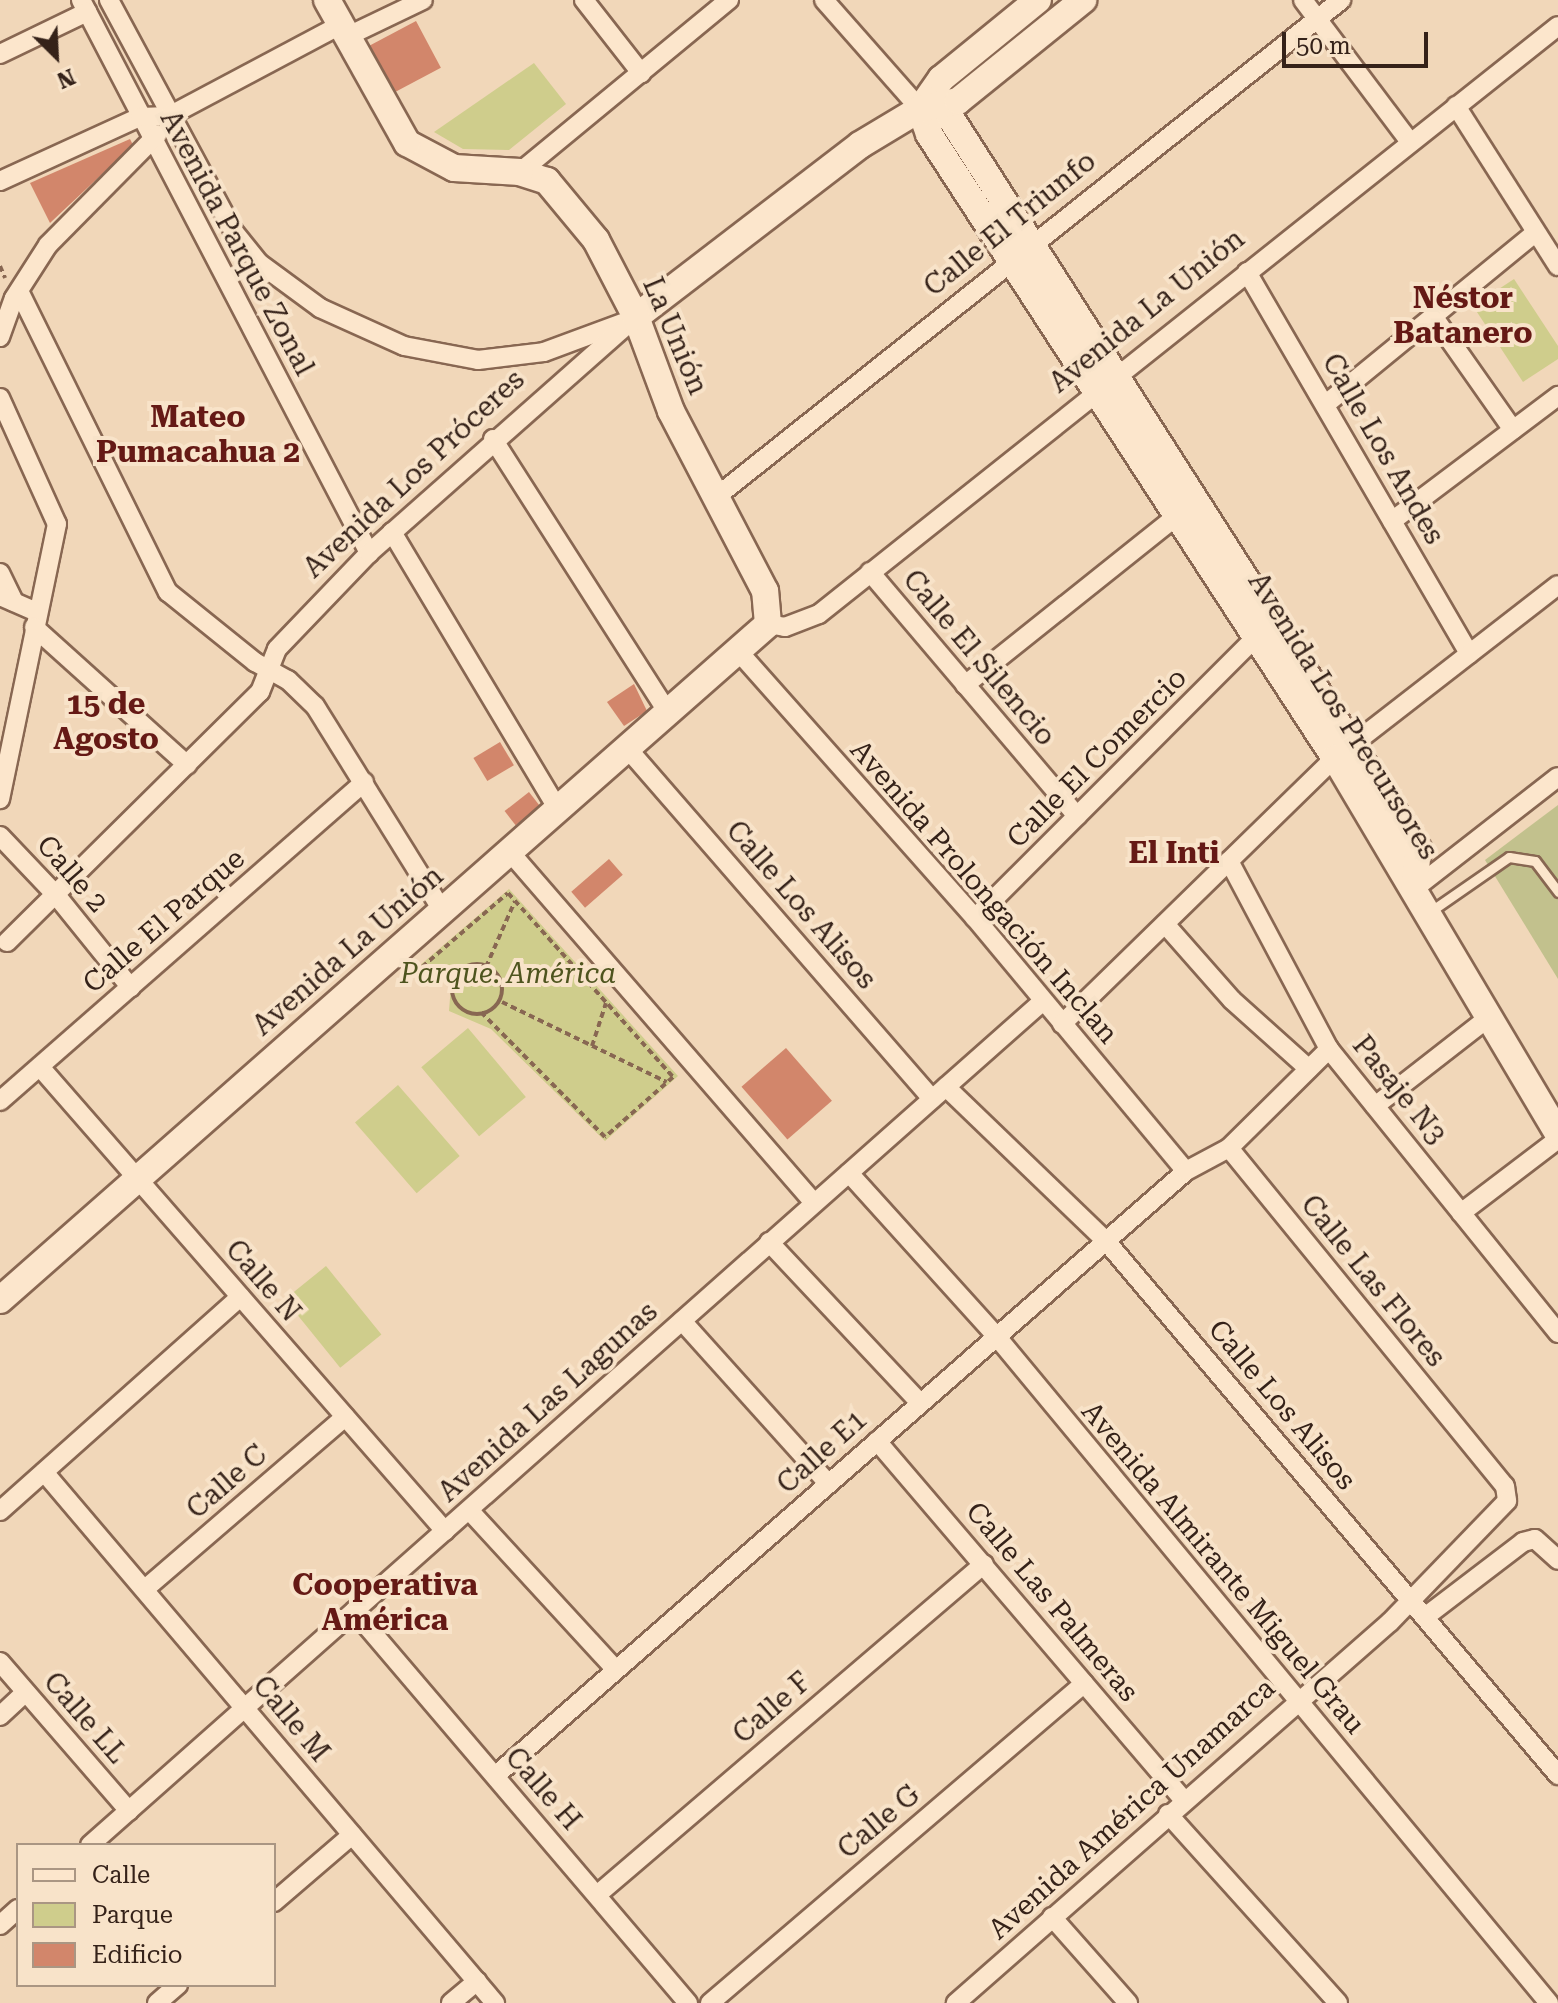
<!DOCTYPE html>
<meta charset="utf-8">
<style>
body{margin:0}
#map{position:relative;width:1558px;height:2003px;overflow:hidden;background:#f1d7b9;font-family:"Roboto Serif",serif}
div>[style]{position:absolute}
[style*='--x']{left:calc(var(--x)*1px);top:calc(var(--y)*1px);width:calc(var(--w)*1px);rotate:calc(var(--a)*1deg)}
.green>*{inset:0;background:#cfcd8c;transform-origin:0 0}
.cemetery>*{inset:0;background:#c2c18d}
.building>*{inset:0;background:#d2866b;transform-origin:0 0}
.path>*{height:4px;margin-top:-2px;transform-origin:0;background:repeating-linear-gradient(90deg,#886752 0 6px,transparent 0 10px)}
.path>.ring{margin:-2px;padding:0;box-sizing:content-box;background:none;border:4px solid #886752;border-radius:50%}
.roads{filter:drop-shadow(2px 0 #886752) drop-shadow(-2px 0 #886752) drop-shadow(0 2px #886752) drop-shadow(0 -2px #886752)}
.lane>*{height:9px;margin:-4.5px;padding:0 4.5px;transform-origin:4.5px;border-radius:4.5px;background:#fce6cc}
.street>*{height:18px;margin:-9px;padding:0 9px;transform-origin:9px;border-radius:9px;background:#fce6cc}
.secondary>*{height:26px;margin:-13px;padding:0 13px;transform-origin:13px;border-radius:13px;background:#fce6cc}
span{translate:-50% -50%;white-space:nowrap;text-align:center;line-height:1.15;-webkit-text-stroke:8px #f8e3c9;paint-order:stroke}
.street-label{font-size:28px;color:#352219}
.park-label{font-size:28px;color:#4e541e;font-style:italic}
.neighbourhood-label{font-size:30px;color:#651915;font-weight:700}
.legend{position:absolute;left:16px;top:1843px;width:260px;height:144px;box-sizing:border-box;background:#f8e3c9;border:2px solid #aa9683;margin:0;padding:10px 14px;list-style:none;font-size:24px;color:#352219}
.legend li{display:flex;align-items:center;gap:16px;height:40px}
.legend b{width:40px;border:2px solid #aa9683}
.north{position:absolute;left:16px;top:16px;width:80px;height:80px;-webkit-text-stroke:6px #f8e3c9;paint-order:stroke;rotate:156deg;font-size:22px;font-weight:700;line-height:32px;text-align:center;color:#352219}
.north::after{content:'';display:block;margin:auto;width:28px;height:36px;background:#352219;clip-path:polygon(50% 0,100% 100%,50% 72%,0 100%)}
.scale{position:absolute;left:1282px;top:32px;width:146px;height:36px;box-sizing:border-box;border:4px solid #352219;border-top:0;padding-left:10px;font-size:24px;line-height:28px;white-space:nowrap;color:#352219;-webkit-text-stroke:6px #f8e3c9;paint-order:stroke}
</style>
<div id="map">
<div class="green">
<i style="clip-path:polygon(534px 63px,566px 104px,509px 150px,463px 149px,434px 132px)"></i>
<i style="clip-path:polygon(1514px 279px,1558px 346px,1558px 359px,1523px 382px,1473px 306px)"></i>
<i style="clip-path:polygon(509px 889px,678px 1076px,605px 1141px,491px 1029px,449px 1011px,451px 985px,418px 967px)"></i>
<i style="left:468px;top:1028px;width:90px;height:61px;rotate:50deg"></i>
<i style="left:398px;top:1085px;width:94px;height:57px;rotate:49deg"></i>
<i style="left:326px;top:1266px;width:88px;height:53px;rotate:51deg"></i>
</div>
<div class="cemetery">
<i style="clip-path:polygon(1558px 805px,1558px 979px,1485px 860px)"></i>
</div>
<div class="building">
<i style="left:416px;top:21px;width:53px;height:55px;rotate:62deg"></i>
<i style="clip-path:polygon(130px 139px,133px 145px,50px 223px,30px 183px)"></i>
<i style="clip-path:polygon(634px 684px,647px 711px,624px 726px,607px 702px)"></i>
<i style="left:500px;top:742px;width:27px;height:31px;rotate:59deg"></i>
<i style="left:529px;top:792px;width:18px;height:31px;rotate:52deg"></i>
<i style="left:609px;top:859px;width:21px;height:50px;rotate:49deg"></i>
<i style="left:786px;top:1048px;width:70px;height:59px;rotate:49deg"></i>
</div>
<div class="path">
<i style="--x:0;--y:266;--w:13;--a:67"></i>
<i class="ring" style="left:452px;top:964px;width:46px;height:46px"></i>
<i style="--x:486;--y:967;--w:72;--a:-66.3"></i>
<i style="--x:454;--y:982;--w:35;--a:-155"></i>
<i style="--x:422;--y:967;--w:113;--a:-40.7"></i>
<i style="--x:508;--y:893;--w:247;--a:48.1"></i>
<i style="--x:673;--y:1077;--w:91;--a:138.6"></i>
<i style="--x:605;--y:1137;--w:176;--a:-134.8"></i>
<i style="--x:502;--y:1002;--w:183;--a:25.9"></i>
<i style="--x:592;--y:1046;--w:45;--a:-72"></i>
</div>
<div class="roads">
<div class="lane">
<i style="--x:1431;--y:911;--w:95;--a:-34.7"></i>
<i style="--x:1509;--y:857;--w:26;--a:9"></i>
<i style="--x:1535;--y:861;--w:39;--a:53"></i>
</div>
<div class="street">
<i style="--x:81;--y:0;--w:624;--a:62.49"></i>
<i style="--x:109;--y:0;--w:264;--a:61.7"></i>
<i style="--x:234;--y:232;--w:40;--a:51"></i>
<i style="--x:259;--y:263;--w:76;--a:36.4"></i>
<i style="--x:320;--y:308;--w:92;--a:24.3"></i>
<i style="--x:404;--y:346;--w:75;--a:10.7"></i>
<i style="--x:478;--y:360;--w:66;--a:-6.9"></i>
<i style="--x:544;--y:352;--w:83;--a:-20.4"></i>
<i style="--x:584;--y:0;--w:93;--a:52"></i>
<i style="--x:824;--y:0;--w:145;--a:48.6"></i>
<i style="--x:1303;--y:0;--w:178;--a:53"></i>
<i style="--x:348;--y:36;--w:83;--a:-25.6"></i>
<i style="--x:0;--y:54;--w:97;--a:-25.8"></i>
<i style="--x:1456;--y:106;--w:190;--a:57.5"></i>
<i style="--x:520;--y:172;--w:271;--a:-39.5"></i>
<i style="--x:0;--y:181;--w:154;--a:-24.6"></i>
<i style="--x:140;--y:117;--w:29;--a:-2"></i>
<i style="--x:169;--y:116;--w:194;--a:-28"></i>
<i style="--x:1247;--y:272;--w:442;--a:59.8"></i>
<i style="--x:19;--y:291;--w:336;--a:63.7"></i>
<i style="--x:168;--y:592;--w:112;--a:38.8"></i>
<i style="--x:255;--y:662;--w:38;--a:29"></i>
<i style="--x:288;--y:680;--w:37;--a:44"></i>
<i style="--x:315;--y:706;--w:243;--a:58.1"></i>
<i style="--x:1433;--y:316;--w:139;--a:54.9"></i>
<i style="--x:0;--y:337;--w:41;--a:-70.3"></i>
<i style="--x:14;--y:298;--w:63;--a:-57.3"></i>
<i style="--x:48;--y:245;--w:156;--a:-45.3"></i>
<i style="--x:0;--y:398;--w:138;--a:65.7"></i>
<i style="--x:57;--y:524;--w:281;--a:101.7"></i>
<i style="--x:1326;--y:404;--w:271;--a:-39.3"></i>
<i style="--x:493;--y:439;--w:325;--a:57.4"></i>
<i style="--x:716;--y:497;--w:799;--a:-38.49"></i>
<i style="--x:1392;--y:521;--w:208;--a:-37"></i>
<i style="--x:392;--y:532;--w:323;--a:59.1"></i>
<i style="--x:870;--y:572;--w:320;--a:49.7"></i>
<i style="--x:0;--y:573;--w:32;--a:64"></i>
<i style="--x:0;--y:596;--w:40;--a:23.4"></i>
<i style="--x:768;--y:624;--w:17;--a:10"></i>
<i style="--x:785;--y:627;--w:36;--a:-21"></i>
<i style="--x:819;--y:614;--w:944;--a:-38.51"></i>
<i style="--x:34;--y:627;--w:206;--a:42"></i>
<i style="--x:738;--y:651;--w:357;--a:48.4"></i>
<i style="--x:975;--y:918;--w:329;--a:50.2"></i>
<i style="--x:965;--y:685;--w:273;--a:-38.6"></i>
<i style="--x:627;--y:748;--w:465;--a:49"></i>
<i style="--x:0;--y:836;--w:81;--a:46.5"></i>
<i style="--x:56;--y:895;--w:119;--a:51.1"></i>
<i style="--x:510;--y:852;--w:464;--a:49.1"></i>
<i style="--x:1229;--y:861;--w:213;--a:62"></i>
<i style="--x:1329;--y:1049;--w:365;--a:51.1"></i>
<i style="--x:1414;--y:889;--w:182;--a:-37.9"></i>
<i style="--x:975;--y:918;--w:399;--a:-45"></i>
<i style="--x:1165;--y:924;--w:101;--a:48.6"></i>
<i style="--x:1232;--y:1000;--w:103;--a:41.9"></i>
<i style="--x:7;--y:942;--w:356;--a:-44.7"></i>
<i style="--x:260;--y:692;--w:46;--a:-68.4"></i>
<i style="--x:277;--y:649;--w:133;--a:-46.2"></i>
<i style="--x:369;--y:553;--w:356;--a:-41.5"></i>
<i style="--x:1062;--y:1024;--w:381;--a:-44.3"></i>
<i style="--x:1335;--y:758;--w:282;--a:-37.8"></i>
<i style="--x:40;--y:1067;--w:616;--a:48.88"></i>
<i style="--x:946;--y:1087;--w:222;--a:43.9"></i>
<i style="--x:1106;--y:1241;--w:700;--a:49.75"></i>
<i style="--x:0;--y:1101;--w:484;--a:-41.2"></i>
<i style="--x:1375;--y:1106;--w:143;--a:-37.9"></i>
<i style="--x:1229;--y:1148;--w:141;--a:-44.7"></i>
<i style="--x:849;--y:1173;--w:221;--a:47.9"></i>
<i style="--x:997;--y:1337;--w:865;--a:50.35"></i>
<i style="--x:1461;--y:1213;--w:122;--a:-37.3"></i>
<i style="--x:769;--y:1242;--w:221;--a:46.8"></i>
<i style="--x:682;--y:1321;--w:219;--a:48"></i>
<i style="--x:877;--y:1441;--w:472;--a:49.5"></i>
<i style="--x:44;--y:1472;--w:697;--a:49.66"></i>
<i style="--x:469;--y:1510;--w:217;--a:47.4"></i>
<i style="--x:0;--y:1511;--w:322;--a:-41.7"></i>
<i style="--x:145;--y:1589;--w:264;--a:-40.7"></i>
<i style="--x:354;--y:1611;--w:515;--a:49.57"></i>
<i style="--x:1425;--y:1617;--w:123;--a:-37.4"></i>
<i style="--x:1523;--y:1542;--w:12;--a:-14"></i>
<i style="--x:1535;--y:1539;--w:31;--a:42"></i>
<i style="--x:0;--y:1662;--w:197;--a:49.1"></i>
<i style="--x:0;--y:1716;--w:35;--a:-43"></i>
<i style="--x:495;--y:1776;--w:918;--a:-41.2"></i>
<i style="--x:1186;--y:1171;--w:49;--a:-28.1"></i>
<i style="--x:1229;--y:1148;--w:436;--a:50.8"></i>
<i style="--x:1505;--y:1486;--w:15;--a:82"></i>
<i style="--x:1507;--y:1501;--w:168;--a:134"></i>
<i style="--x:1390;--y:1622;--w:578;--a:138.72"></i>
<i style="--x:1168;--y:1814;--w:254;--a:48"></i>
<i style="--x:90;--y:1845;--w:1272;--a:-41.53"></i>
<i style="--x:597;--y:1895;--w:509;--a:-40.54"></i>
<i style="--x:274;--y:1902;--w:103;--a:-40.7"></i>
<i style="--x:1052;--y:1917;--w:115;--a:48.5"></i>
<i style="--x:0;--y:1925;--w:24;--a:-42"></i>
<i style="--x:157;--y:2003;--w:28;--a:-41"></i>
<i style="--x:451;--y:2003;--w:34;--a:-40"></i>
<i style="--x:710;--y:2003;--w:492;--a:-40.5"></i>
</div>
<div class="secondary">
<i style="--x:920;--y:109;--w:27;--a:70"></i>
<i style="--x:929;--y:134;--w:744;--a:56.95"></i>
<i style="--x:1335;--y:758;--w:436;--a:59.3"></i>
<i style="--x:920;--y:109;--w:31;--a:15"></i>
<i style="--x:950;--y:117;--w:869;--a:57.41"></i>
<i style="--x:1418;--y:849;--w:40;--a:95.7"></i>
<i style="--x:920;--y:109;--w:37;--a:-55"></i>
<i style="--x:941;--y:79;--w:125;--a:-39.2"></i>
<i style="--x:636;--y:317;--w:282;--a:-37.5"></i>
<i style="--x:860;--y:145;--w:70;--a:-31"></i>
<i style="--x:920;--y:109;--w:39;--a:-12"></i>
<i style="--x:958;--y:101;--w:161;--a:-38.9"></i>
<i style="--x:0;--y:1300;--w:1023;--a:-41.35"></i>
<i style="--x:768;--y:624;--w:33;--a:-95"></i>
<i style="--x:765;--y:591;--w:203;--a:-117.6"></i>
<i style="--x:671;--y:411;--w:100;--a:-110.4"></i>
<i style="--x:636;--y:317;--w:87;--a:-117.5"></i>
<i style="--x:596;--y:240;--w:77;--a:-129.7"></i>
<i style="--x:547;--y:181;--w:28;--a:-162"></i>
<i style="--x:520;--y:172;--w:66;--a:-176.5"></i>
<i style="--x:454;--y:168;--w:53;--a:-152"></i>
<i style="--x:407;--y:143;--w:164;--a:-119.2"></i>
</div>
</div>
<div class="street-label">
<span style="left:1010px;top:224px;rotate:-39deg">Calle El Triunfo</span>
<span style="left:237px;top:243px;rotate:62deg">Avenida Parque Zonal</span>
<span style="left:1147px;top:311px;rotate:-39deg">Avenida La Unión</span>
<span style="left:675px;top:336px;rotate:67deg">La Unión</span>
<span style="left:1383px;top:449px;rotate:60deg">Calle Los Andes</span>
<span style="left:414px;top:474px;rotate:-43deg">Avenida Los Próceres</span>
<span style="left:979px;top:658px;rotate:50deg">Calle El Silencio</span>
<span style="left:1343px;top:716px;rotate:58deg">Avenida Los Precursores</span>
<span style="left:1097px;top:758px;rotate:-45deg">Calle El Comercio</span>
<span style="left:72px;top:874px;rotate:49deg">Calle 2</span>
<span style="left:984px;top:892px;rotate:49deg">Avenida Prolongación Inclan</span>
<span style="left:801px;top:905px;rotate:49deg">Calle Los Alisos</span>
<span style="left:164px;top:921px;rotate:-41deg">Calle El Parque</span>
<span style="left:348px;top:951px;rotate:-41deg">Avenida La Unión</span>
<span style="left:1399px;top:1090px;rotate:51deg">Pasaje N3</span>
<span style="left:263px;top:1281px;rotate:49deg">Calle N</span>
<span style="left:1373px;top:1281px;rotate:51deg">Calle Las Flores</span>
<span style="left:548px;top:1402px;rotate:-42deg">Avenida Las Lagunas</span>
<span style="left:1282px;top:1405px;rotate:50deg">Calle Los Alisos</span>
<span style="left:822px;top:1452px;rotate:-42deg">Calle E1</span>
<span style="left:227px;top:1482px;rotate:-41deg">Calle C</span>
<span style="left:1223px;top:1568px;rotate:50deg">Avenida Almirante Miguel Grau</span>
<span style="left:1052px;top:1602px;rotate:50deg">Calle Las Palmeras</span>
<span style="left:772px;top:1708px;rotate:-41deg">Calle F</span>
<span style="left:85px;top:1718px;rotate:49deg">Calle LL</span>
<span style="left:291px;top:1719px;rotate:50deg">Calle M</span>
<span style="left:543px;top:1789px;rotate:49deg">Calle H</span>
<span style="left:1132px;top:1809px;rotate:-42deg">Avenida América Unamarca</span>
<span style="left:879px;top:1822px;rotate:-40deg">Calle G</span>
</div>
<div class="park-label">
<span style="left:508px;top:974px">Parque. América</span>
</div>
<div class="neighbourhood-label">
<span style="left:1463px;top:315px">Néstor<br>Batanero</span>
<span style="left:198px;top:434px">Mateo<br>Pumacahua 2</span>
<span style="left:106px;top:721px">15 de<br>Agosto</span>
<span style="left:1174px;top:853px">El Inti</span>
<span style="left:385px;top:1602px">Cooperativa<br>América</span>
</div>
<ul class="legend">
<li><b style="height:10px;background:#fce6cc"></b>Calle</li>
<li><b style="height:22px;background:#cfcd8c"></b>Parque</li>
<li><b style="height:22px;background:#d2866b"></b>Edificio</li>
</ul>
<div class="north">N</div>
<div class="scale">50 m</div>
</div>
